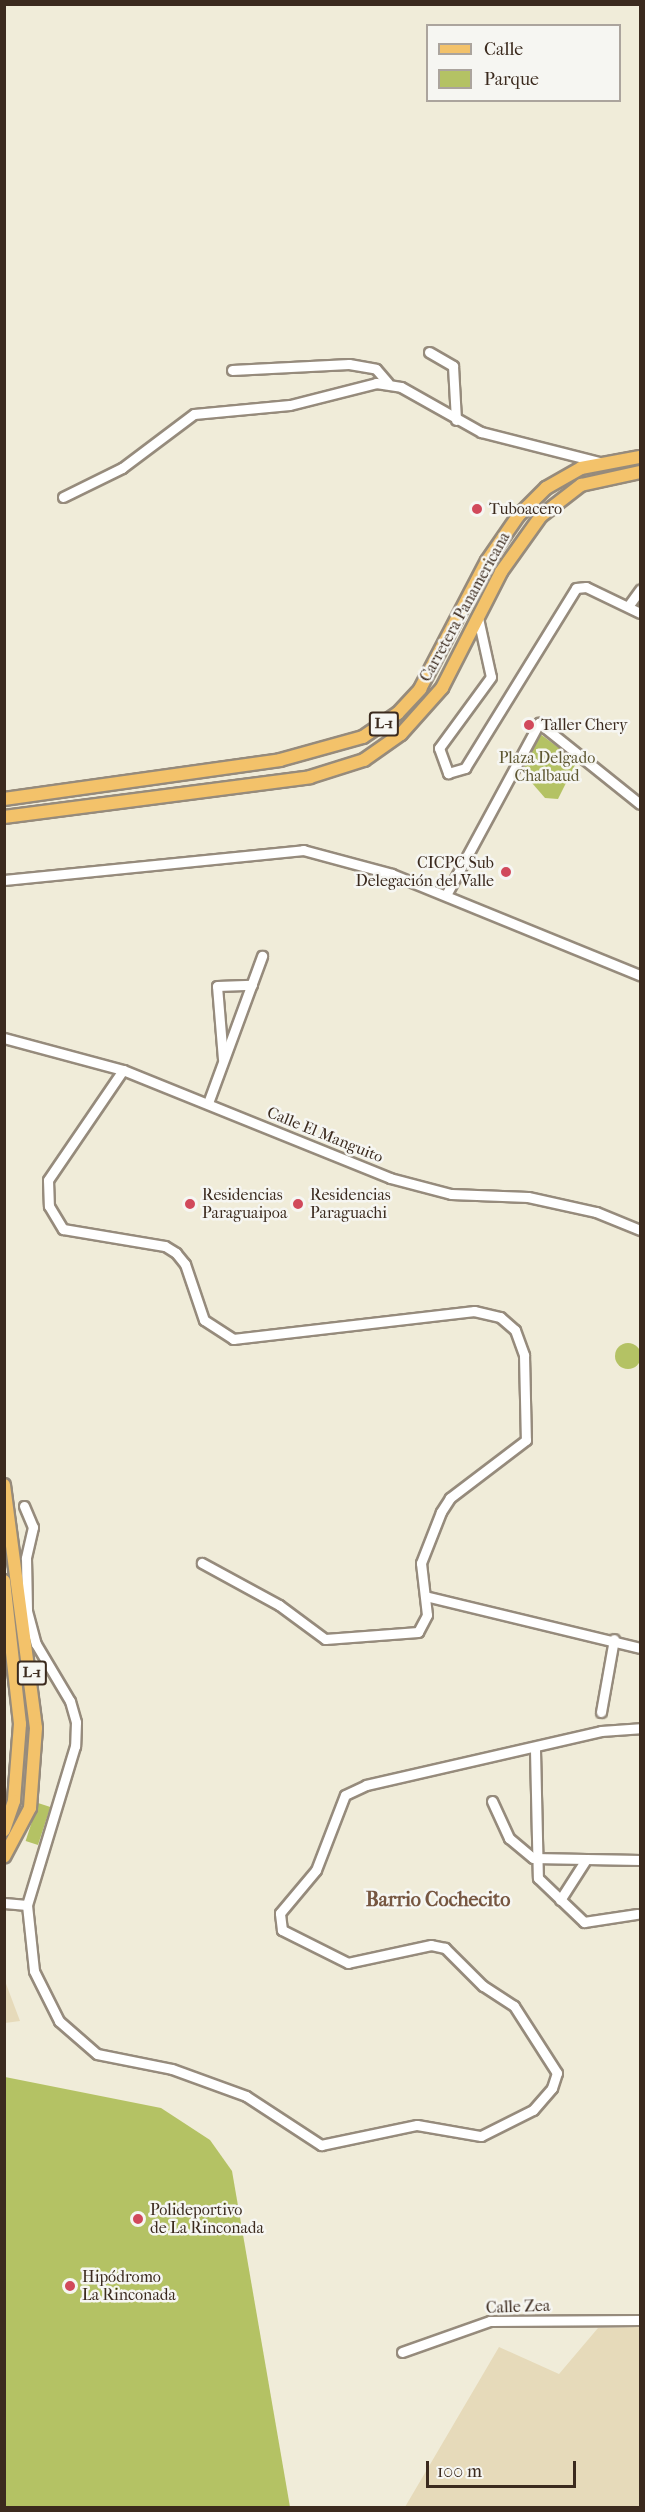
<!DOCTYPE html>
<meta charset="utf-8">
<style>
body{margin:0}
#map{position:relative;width:645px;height:2512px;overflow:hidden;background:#f0ecd9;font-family:"IM FELL French Canon",serif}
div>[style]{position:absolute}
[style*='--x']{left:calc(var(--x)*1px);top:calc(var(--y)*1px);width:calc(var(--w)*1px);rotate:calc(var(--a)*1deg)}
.built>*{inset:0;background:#e6daba}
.green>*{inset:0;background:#b4c264;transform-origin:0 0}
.round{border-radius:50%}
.roads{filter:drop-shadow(2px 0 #968b7c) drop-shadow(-2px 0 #968b7c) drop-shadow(0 2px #968b7c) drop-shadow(0 -2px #968b7c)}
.minor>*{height:9px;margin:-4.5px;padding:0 4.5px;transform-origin:4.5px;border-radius:4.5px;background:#fff}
.major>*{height:12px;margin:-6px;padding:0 6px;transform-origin:6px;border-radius:6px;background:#f3c26a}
.dots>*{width:16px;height:16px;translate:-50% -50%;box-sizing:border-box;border:3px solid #f6f6f2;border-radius:50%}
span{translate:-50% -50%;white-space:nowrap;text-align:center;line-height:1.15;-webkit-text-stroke:5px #f6f6f2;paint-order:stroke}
.shield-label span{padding:2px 4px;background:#f6f6f2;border:2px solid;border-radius:4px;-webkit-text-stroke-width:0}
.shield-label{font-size:15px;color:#3b2a1e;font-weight:700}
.poi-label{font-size:16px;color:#3b2a1e}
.left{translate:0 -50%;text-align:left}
.right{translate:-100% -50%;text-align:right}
.street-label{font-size:16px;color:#3b2a1e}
.park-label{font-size:16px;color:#5f5833}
.quarter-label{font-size:20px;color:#765640;font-weight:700}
.frame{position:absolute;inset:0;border:6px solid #3b2a1e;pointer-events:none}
.legend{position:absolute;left:426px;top:24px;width:195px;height:78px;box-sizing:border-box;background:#f6f6f2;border:2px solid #aba49d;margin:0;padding:8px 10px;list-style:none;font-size:18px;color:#3b2a1e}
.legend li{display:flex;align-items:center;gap:12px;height:30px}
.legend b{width:30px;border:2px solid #aba49d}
.scale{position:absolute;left:426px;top:2461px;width:150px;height:27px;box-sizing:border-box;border:3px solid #3b2a1e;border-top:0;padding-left:8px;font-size:18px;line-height:21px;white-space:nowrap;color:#3b2a1e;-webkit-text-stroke:4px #f6f6f2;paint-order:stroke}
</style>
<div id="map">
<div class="built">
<i style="clip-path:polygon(5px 1981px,20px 2021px,5px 2023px)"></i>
<i style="clip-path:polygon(640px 2327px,640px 2507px,405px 2507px,499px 2347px,559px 2374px,598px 2328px)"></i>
</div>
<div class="green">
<i style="clip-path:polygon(540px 734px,577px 761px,558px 799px,545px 798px,519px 768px)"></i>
<i class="round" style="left:615px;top:1343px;width:26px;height:26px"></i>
<i style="left:38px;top:1803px;width:13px;height:40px;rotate:18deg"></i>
<i style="clip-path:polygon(5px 2077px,161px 2108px,210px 2140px,232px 2171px,290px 2507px,5px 2507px)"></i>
</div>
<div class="roads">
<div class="minor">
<i style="--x:429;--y:352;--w:28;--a:30"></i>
<i style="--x:453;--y:366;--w:54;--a:86.8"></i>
<i style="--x:232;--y:370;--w:117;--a:-2.9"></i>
<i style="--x:349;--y:364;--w:27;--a:10"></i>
<i style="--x:376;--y:369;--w:18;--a:49"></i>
<i style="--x:63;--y:497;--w:66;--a:-26.2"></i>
<i style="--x:122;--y:468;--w:90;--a:-36.9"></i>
<i style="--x:194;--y:414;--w:96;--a:-5.4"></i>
<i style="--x:290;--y:405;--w:89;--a:-14.3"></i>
<i style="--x:376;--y:383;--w:25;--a:9"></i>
<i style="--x:401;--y:387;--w:92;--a:29.4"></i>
<i style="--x:481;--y:432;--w:126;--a:14.3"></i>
<i style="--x:629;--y:605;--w:19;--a:-54"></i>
<i style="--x:478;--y:618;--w:60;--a:77.6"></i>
<i style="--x:491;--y:677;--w:88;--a:126.2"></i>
<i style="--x:439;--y:748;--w:27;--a:70"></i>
<i style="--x:448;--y:773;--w:18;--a:-16"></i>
<i style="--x:465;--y:768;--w:211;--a:-58.3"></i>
<i style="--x:576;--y:588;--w:10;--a:-6"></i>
<i style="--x:586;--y:587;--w:60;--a:25.7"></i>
<i style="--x:4;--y:880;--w:301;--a:-5.7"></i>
<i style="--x:303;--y:850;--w:92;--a:15.1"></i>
<i style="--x:392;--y:874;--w:268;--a:22.2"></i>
<i style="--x:446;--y:895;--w:196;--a:-61.6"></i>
<i style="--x:539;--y:723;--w:129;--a:38.7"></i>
<i style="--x:4;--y:1038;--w:123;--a:15.1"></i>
<i style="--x:123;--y:1070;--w:288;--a:22"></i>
<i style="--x:390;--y:1178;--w:63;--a:14.7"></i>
<i style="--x:451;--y:1194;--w:77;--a:2.2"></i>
<i style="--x:528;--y:1197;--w:70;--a:12.4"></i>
<i style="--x:596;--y:1212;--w:48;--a:22.2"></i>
<i style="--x:223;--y:1059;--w:73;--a:-94.7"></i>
<i style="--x:217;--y:986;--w:35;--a:-2"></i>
<i style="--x:123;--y:1070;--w:133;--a:124.3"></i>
<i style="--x:48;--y:1180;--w:26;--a:88"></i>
<i style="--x:49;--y:1206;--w:27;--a:59"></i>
<i style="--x:63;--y:1229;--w:103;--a:9.5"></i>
<i style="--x:165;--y:1246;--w:13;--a:32"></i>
<i style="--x:176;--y:1253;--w:14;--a:51"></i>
<i style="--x:185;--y:1264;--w:59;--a:71.3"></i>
<i style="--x:204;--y:1320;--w:35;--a:33"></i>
<i style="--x:233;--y:1339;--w:243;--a:-6.6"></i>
<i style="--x:474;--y:1311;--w:27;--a:13"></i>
<i style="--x:500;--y:1317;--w:20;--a:41"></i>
<i style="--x:515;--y:1330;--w:27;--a:70"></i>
<i style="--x:524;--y:1355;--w:85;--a:88.7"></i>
<i style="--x:526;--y:1440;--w:96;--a:142.7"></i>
<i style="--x:450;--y:1498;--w:17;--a:123"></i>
<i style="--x:441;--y:1512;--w:55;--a:111.4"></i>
<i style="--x:421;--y:1563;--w:52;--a:83.4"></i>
<i style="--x:427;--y:1615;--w:19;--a:118"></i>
<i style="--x:418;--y:1632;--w:93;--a:175.7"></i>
<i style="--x:325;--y:1639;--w:57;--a:-143.5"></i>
<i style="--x:279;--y:1605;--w:88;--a:-151.4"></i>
<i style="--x:208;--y:1103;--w:157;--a:-69.8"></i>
<i style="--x:24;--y:1506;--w:23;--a:67"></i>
<i style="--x:33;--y:1527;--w:32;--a:103"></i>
<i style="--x:26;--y:1558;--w:53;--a:88.9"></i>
<i style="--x:27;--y:1611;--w:34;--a:75"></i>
<i style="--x:36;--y:1644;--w:66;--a:59.2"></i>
<i style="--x:70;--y:1701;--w:22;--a:74"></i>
<i style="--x:76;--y:1722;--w:24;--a:92"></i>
<i style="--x:75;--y:1746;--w:166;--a:106.8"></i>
<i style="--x:27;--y:1905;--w:66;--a:83.9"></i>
<i style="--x:34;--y:1971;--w:56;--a:63.4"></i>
<i style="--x:59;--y:2021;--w:50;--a:41"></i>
<i style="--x:97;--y:2054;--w:76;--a:11.3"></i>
<i style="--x:172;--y:2069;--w:79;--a:20"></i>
<i style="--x:246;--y:2096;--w:90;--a:33.2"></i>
<i style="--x:321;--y:2145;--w:98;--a:-11.8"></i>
<i style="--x:417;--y:2125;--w:65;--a:9.8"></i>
<i style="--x:481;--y:2136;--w:58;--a:-26.6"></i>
<i style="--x:533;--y:2110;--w:29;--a:-49"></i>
<i style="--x:552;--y:2088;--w:16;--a:-72"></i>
<i style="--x:557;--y:2073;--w:80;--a:-122.7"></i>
<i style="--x:514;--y:2006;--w:37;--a:-147"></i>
<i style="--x:483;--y:1986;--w:54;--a:-135"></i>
<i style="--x:445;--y:1948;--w:14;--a:-168"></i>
<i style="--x:431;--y:1945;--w:85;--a:167.8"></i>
<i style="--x:348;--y:1963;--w:74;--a:-153.4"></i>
<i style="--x:282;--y:1930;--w:17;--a:-97"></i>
<i style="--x:280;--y:1913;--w:56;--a:-50.1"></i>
<i style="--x:316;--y:1870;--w:80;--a:-68.9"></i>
<i style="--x:345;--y:1795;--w:23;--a:-25"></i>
<i style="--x:366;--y:1785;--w:241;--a:-12.9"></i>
<i style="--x:601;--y:1731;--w:39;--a:-4"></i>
<i style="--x:425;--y:1596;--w:221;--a:13.6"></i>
<i style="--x:601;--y:1712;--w:74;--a:-79.9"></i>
<i style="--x:535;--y:1750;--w:128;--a:88.7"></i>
<i style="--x:538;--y:1878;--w:64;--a:43.7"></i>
<i style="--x:584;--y:1922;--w:54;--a:-8.6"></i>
<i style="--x:492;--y:1801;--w:41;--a:65.3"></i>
<i style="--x:509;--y:1838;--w:31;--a:40"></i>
<i style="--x:533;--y:1858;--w:107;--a:1.1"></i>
<i style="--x:560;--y:1900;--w:46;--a:-57.3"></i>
<i style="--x:4;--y:1903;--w:23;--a:5"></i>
<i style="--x:402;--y:2352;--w:93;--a:-19.4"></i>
<i style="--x:490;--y:2321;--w:150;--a:-0.4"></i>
</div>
<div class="major">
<i style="--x:4;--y:799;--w:279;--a:-8"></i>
<i style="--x:280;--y:760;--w:86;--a:-15.5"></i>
<i style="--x:363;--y:737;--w:42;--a:-34.4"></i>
<i style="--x:398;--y:713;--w:33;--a:-47"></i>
<i style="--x:420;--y:689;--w:144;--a:-62.4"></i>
<i style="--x:487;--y:561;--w:55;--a:-55.4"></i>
<i style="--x:518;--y:516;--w:40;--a:-45"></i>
<i style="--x:546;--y:488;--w:40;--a:-29.7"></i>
<i style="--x:581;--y:468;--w:60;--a:-10.6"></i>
<i style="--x:4;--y:817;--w:309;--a:-7.4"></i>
<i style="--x:310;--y:777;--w:57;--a:-17.5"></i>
<i style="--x:364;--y:760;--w:45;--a:-35.1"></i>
<i style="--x:401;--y:734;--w:62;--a:-48.3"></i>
<i style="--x:442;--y:688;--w:130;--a:-63"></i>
<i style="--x:501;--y:572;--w:69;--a:-54.5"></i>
<i style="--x:541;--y:516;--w:51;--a:-37.8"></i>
<i style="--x:581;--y:485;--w:60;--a:-12.4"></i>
<i style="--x:4;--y:1485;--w:245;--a:82.5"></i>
<i style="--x:36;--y:1728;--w:80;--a:94.3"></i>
<i style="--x:30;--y:1808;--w:55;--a:118"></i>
<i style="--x:4;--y:1581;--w:144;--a:83.6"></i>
<i style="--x:20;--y:1724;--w:77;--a:94.5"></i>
<i style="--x:14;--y:1801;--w:31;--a:109"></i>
</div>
</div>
<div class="dots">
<i style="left:477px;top:509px;background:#d1495b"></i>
<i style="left:529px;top:725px;background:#d1495b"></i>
<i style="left:506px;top:872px;background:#d1495b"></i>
<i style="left:190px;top:1204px;background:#d1495b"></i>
<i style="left:298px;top:1204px;background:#d1495b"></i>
<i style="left:138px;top:2219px;background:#d1495b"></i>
<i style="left:70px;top:2286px;background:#d1495b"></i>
</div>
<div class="shield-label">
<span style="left:384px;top:724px">L-1</span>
<span style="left:32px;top:1673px">L-1</span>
</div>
<div class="poi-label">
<span class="left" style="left:489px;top:509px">Tuboacero</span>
<span class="left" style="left:541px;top:725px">Taller Chery</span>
<span class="right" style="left:494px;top:872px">CICPC Sub<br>Delegación del Valle</span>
<span class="left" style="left:202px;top:1204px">Residencias<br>Paraguaipoa</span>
<span class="left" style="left:310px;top:1204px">Residencias<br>Paraguachi</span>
<span class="left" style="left:150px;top:2219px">Polideportivo<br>de La Rinconada</span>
<span class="left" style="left:82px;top:2286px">Hipódromo<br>La Rinconada</span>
</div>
<div class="street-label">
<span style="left:465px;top:607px;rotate:-61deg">Carretera Panamericana</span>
<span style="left:325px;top:1135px;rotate:22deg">Calle El Manguito</span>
<span style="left:518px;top:2307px;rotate:-2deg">Calle Zea</span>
</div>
<div class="park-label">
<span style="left:547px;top:767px">Plaza Delgado<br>Chalbaud</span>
</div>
<div class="quarter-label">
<span style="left:438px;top:1899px">Barrio Cochecito</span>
</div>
<div class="frame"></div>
<ul class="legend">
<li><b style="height:8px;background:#f3c26a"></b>Calle</li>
<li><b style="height:16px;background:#b4c264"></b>Parque</li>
</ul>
<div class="scale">100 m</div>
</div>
